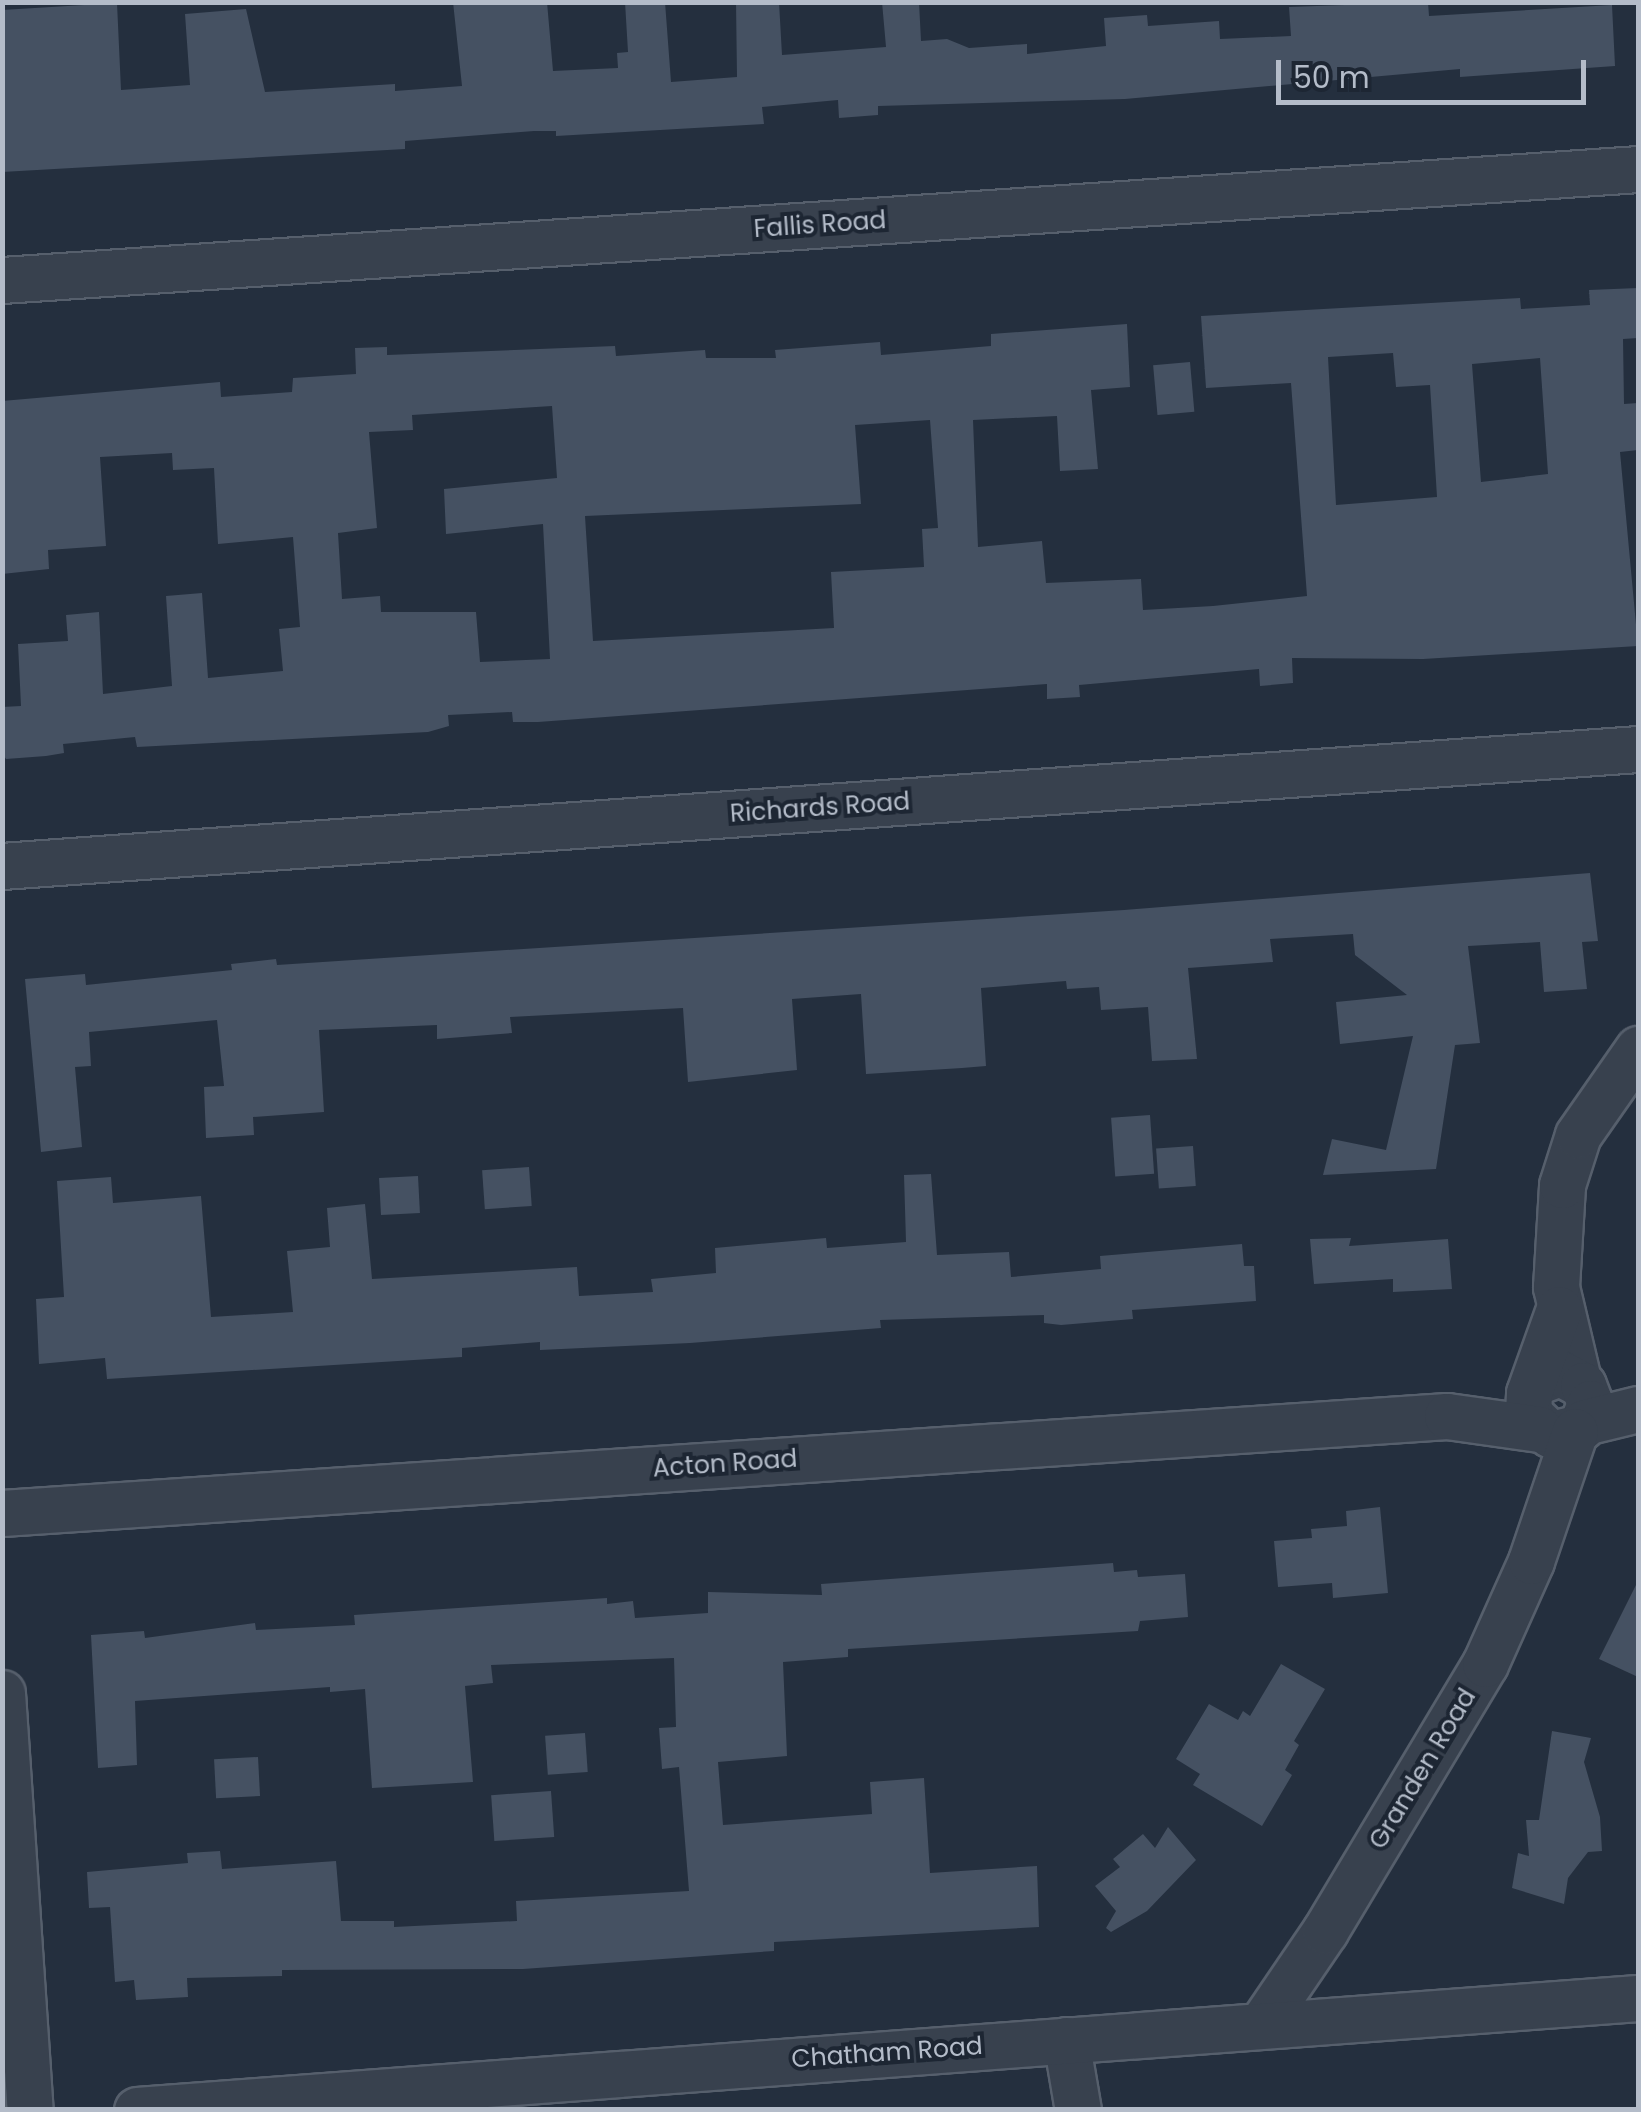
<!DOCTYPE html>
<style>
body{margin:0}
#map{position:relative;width:1641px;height:2112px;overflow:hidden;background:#242f3e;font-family:Poppins,sans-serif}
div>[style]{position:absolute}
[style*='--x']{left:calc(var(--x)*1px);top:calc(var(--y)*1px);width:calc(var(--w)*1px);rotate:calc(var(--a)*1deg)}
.building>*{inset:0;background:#455162;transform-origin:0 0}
.roads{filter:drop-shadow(2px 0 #565f6c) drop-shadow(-2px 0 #565f6c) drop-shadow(0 2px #565f6c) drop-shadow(0 -2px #565f6c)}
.minor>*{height:45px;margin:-22.5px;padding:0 22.5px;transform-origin:22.5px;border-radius:22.5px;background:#38414e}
span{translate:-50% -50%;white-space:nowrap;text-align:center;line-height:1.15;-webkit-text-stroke:8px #1d2633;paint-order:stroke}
.street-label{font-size:25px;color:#b4bcc9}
.frame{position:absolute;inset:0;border:5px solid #b4bcc9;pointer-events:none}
.scale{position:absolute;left:1276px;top:60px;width:310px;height:45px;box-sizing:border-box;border:5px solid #b4bcc9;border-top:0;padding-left:12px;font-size:30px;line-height:35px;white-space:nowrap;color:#b4bcc9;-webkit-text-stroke:8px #1d2633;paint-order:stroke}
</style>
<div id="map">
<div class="building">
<i style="clip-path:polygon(453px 2px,547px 2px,553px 71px,618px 68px,617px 53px,628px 52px,625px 2px,665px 2px,671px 82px,737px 77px,736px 2px,779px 2px,782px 55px,886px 47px,882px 2px,919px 2px,921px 41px,947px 39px,969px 48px,1027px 44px,1027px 54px,1106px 46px,1104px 18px,1147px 15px,1148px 26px,1219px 21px,1220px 39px,1291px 36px,1289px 7px,1428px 2px,1429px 16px,1612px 5px,1615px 66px,1460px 77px,1460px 69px,1125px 99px,878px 106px,878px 115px,839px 118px,838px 100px,762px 107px,764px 124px,556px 136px,556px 131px,534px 131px,405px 141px,405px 149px,2px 172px,2px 10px,117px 3px,121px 90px,190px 85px,185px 14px,246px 9px,265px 92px,395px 84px,395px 91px,462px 86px)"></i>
<i style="clip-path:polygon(evenodd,1638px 288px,1638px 338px,1623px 339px,1624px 404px,1638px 403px,1638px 450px,1620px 452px,1638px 646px,1423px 659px,1292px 658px,1293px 683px,1260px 686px,1259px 669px,1079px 685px,1080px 697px,1047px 699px,1047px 684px,538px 722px,513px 722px,512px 712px,448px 715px,449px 726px,428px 732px,137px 747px,135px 737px,63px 744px,64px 753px,46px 756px,6px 759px,2px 753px,2px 707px,21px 706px,18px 644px,68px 641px,66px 615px,99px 612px,103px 694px,172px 686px,166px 596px,202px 593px,208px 678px,283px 671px,279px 629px,300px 627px,293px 537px,218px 544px,214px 468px,173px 470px,172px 453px,100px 457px,106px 546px,48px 550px,49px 569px,2px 574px,2px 401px,220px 382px,221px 397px,292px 392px,293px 378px,356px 374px,355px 348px,387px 347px,387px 355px,615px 346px,616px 356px,705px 350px,706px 358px,776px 358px,775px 350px,880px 342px,881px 355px,991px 346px,991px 334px,1127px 324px,1130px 387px,1091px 390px,1098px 469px,1060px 471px,1057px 416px,973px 420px,978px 547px,1042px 541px,1046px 583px,1141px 579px,1143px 610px,1213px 606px,1307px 596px,1291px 383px,1206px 388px,1201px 316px,1520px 298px,1521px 309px,1590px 305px,1589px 290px,1638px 288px,1393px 353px,1396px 387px,1430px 385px,1437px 497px,1336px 505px,1328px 357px,1393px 353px,1638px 288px,1540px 358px,1548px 474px,1481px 482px,1472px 364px,1540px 358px,1638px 288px,552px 406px,557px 478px,444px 489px,446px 534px,543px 524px,550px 659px,480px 662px,476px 612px,381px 612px,380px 596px,342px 599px,338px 533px,377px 528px,369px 432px,413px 430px,412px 415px,552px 406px,1638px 288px,930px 420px,938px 528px,922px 529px,924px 567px,831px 572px,834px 628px,593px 641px,585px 516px,861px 504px,855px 425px,930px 420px)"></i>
<i style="left:1190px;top:362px;width:50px;height:37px;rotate:85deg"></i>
<i style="clip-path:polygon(1590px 873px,1598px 941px,1582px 942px,1587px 989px,1544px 992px,1540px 942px,1468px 946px,1480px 1043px,1455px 1045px,1436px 1169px,1323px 1175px,1332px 1139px,1386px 1150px,1413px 1036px,1340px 1044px,1336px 1002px,1407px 995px,1355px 955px,1353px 934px,1270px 939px,1273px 962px,1188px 968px,1197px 1059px,1152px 1061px,1148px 1007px,1101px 1010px,1099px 987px,1067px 989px,1066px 981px,981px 988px,986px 1066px,962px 1068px,866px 1074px,861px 994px,792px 999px,797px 1070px,688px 1082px,683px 1008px,510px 1017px,512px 1033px,437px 1039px,437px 1025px,319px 1030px,324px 1112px,253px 1117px,254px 1135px,206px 1138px,204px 1087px,224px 1086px,217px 1020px,89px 1032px,91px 1066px,75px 1067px,82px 1147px,41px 1152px,25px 979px,85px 974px,86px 985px,232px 970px,231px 964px,276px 959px,277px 965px,1124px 910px)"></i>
<i style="left:1150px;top:1115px;width:59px;height:39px;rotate:86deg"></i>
<i style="left:1193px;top:1146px;width:40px;height:37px;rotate:86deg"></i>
<i style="left:529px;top:1167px;width:39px;height:47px;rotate:86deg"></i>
<i style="clip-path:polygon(931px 1174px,937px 1255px,1009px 1252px,1011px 1277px,1101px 1269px,1100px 1256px,1242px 1244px,1244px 1266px,1254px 1266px,1256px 1301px,1132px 1310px,1133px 1319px,1061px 1325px,1044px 1323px,1044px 1315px,880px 1320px,881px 1328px,690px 1343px,540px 1350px,540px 1342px,462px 1348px,462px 1357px,107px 1379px,105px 1358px,39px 1364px,36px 1299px,64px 1297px,57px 1181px,111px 1177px,113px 1203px,201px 1196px,211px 1317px,293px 1312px,287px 1251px,330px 1247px,327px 1208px,365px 1204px,372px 1279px,577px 1267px,579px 1296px,653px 1292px,651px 1279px,716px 1273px,715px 1248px,826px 1238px,827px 1248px,906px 1242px,904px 1175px)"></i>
<i style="left:418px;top:1176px;width:37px;height:39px;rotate:87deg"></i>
<i style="clip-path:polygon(1351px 1238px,1349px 1246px,1448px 1239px,1452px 1289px,1393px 1292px,1393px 1279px,1314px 1284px,1310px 1239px)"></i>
<i style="clip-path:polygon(1380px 1507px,1388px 1593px,1333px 1598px,1332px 1583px,1278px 1587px,1274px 1541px,1312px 1538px,1311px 1529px,1347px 1526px,1346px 1511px)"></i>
<i style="clip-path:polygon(1113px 1563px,1114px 1572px,1137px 1570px,1138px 1577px,1185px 1574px,1188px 1617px,1140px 1621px,1138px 1631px,848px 1649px,848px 1657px,783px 1662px,787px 1756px,718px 1762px,723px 1825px,872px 1814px,870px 1782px,924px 1778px,930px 1873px,1037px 1866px,1039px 1927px,774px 1942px,774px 1951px,523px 1969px,282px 1970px,282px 1976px,187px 1978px,188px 1997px,136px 2000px,134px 1980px,115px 1982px,110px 1907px,89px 1908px,87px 1872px,188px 1863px,187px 1853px,220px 1851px,222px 1869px,336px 1861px,341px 1921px,394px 1921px,394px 1927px,517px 1921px,516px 1901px,689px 1891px,679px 1767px,662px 1769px,659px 1728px,676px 1727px,674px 1658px,491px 1665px,493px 1683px,465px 1686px,473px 1782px,372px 1788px,365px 1689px,330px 1692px,330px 1687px,135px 1701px,137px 1765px,98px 1768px,91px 1635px,144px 1631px,145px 1638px,255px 1623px,256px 1630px,355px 1625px,354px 1615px,607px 1598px,607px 1604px,633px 1601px,635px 1618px,708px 1613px,708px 1592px,822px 1595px,821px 1584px)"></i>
<i style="clip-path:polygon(1638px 1581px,1638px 1677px,1599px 1659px)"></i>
<i style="clip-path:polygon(1281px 1664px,1325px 1689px,1294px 1741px,1299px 1745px,1285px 1770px,1292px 1775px,1262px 1826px,1193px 1785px,1200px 1774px,1176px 1759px,1209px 1704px,1238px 1720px,1243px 1711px,1250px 1716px)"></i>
<i style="clip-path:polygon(1552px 1731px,1591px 1738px,1584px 1762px,1600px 1817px,1602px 1851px,1588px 1852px,1568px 1878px,1564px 1904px,1512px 1888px,1518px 1853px,1529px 1856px,1526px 1820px,1539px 1820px)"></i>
<i style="left:585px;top:1733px;width:39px;height:40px;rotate:86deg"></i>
<i style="left:258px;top:1757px;width:39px;height:44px;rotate:87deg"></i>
<i style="left:551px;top:1791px;width:46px;height:60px;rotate:86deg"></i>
<i style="clip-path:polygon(1168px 1827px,1196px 1860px,1147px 1911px,1111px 1932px,1106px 1928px,1116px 1911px,1095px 1886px,1120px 1867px,1113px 1859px,1143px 1834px,1155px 1848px)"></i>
</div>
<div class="roads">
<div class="minor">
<i style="--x:2;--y:280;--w:1640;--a:-3.88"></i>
<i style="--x:2;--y:866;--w:1640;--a:-4.09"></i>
<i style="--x:1578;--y:1380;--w:96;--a:-103.3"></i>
<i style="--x:1556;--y:1287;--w:102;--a:-86.6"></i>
<i style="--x:1562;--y:1185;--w:52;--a:-72.3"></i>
<i style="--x:1578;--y:1135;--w:105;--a:-55.1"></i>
<i style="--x:1536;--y:1382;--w:26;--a:-21"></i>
<i style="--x:1560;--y:1373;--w:26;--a:28"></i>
<i style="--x:1583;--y:1385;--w:19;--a:69"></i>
<i style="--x:1590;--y:1403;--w:26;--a:111"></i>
<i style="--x:1581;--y:1427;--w:32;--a:167"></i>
<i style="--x:1550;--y:1434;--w:30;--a:-136"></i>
<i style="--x:1528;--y:1413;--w:20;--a:-87"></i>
<i style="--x:1529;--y:1393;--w:89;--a:-70.3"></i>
<i style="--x:1585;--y:1422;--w:55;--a:-13.8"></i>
<i style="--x:2;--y:1513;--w:1448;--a:-3.84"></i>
<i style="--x:1447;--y:1416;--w:93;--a:8"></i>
<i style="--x:2;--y:1693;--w:418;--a:86.2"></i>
<i style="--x:1261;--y:2025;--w:114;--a:-55.8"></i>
<i style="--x:1325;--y:1931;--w:311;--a:-59.1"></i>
<i style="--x:1485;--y:1664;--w:113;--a:-65.9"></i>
<i style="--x:1531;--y:1561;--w:137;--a:-71.3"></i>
<i style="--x:1066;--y:2040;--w:71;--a:80.3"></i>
<i style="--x:137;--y:2110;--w:1505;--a:-4.27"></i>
</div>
</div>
<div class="street-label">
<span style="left:820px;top:225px;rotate:-4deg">Fallis Road</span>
<span style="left:820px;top:808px;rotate:-4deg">Richards Road</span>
<span style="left:725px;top:1464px;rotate:-4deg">Acton Road</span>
<span style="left:1423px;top:1769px;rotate:-59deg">Granden Road</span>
<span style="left:887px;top:2053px;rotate:-4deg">Chatham Road</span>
</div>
<div class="frame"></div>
<div class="scale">50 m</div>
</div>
